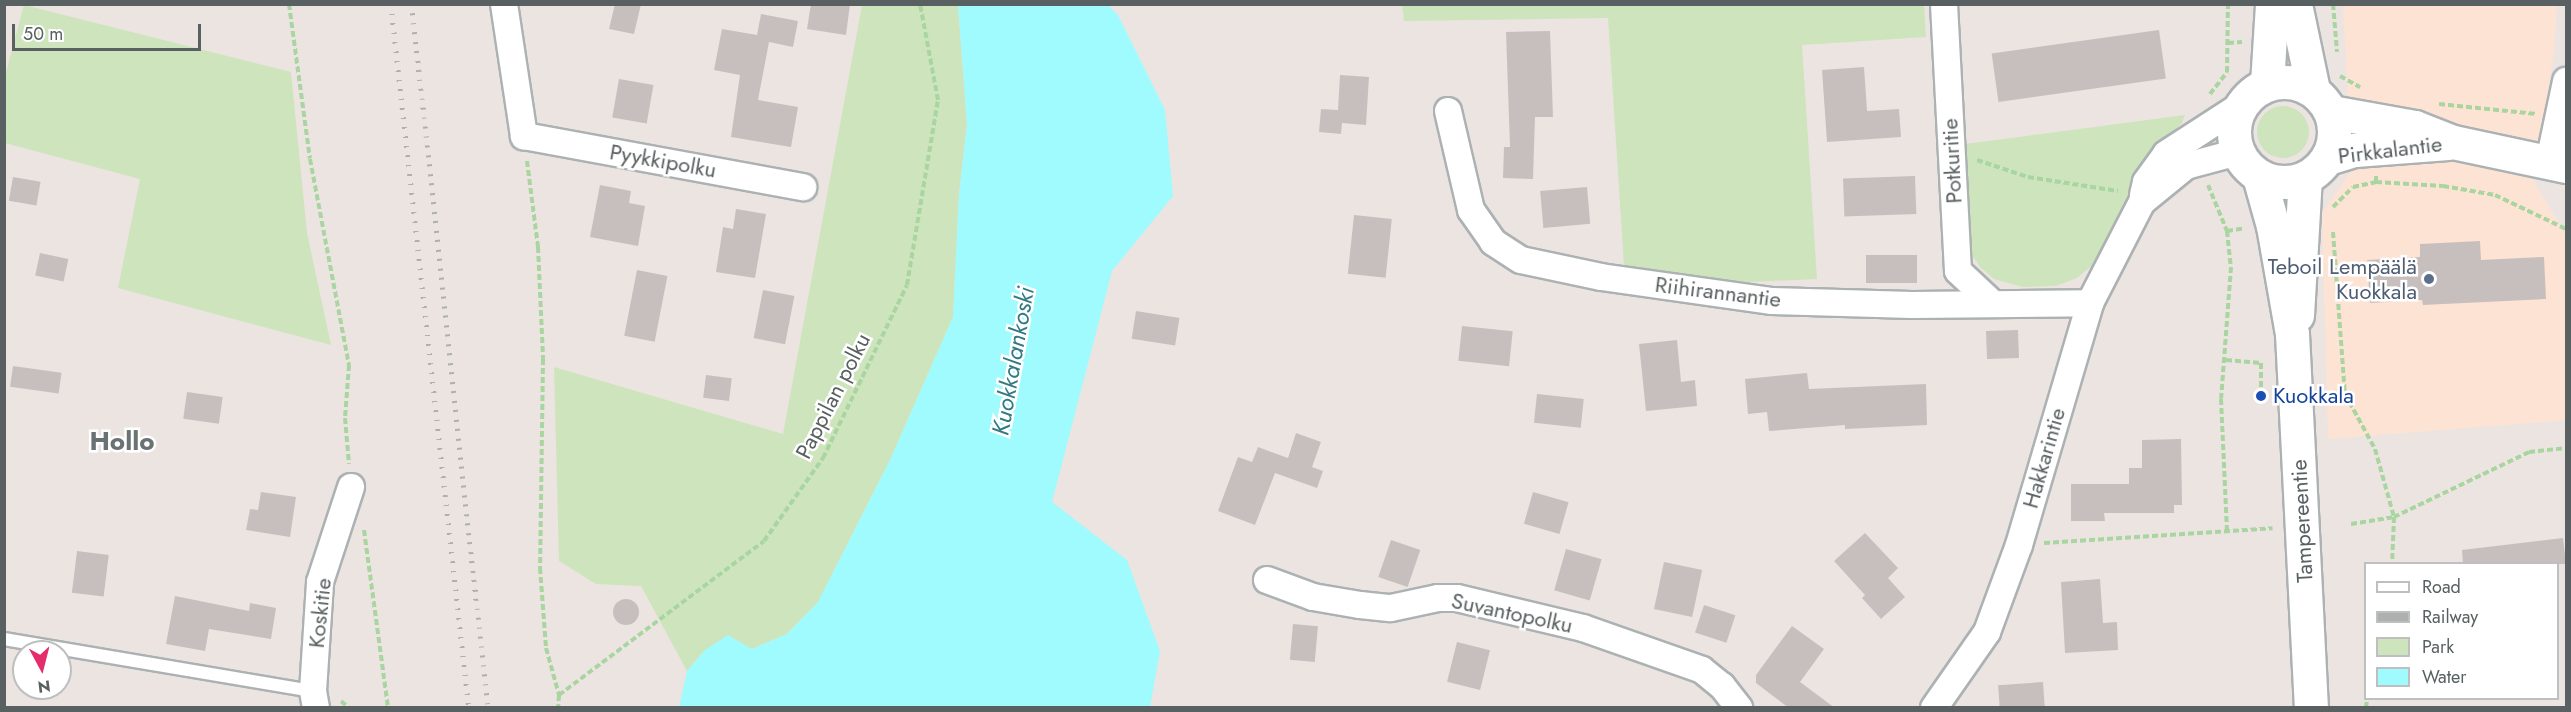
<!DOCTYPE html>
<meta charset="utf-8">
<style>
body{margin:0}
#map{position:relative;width:2571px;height:712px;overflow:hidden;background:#ece4e0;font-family:Jost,sans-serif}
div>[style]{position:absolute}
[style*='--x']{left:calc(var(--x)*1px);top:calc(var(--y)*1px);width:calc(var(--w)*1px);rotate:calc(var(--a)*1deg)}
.commercial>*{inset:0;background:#fde3d4}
.green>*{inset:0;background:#cde4bd}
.round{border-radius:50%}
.water>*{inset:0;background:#9ffbfd}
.building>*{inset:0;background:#c7bfbe;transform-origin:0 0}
.path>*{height:4px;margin-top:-2px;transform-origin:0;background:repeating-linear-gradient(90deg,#a8d5a0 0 6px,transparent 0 9px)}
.roads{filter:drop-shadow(2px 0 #acb2b3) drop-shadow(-2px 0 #acb2b3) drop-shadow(0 2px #acb2b3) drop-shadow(0 -2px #acb2b3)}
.lane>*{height:12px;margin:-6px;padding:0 6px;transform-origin:6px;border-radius:6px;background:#fff}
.street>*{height:26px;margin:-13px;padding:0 13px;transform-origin:13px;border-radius:13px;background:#fff}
.secondary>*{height:33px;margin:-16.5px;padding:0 16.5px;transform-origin:16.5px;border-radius:16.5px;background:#fff}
.secondary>.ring{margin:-16.5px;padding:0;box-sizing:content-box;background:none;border:33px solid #fff;border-radius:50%}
.rail>*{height:4.5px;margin-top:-2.25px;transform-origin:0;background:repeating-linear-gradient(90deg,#aeafaf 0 1.5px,transparent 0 9.5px)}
.dots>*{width:16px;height:16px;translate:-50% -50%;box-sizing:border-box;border:3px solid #fff;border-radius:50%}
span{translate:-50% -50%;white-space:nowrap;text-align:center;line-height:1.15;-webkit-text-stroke:5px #fff;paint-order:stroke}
.street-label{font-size:22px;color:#596061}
.service-label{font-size:22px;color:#4e5e75}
.right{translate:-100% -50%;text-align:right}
.transit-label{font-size:22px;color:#164399}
.left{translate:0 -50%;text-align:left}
.water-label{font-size:24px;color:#327a82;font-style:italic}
.quarter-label{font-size:26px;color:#6a7273;font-weight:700}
.frame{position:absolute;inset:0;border:6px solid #596061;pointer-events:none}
.legend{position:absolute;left:2364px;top:562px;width:195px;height:138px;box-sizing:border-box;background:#fff;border:2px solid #bdbfc0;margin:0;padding:8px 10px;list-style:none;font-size:18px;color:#596061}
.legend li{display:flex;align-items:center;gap:12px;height:30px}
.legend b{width:30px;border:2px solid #bdbfc0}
.north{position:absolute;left:12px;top:640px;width:60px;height:60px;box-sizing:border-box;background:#fff;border:2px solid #bdbfc0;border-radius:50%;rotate:173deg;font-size:16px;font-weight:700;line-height:24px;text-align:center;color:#596061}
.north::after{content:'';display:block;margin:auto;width:21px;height:27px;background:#e52d6c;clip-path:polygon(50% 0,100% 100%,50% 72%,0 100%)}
.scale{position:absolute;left:12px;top:24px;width:189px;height:27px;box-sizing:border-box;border:3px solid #596061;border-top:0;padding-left:8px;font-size:18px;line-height:21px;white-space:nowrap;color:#596061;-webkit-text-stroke:4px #fff;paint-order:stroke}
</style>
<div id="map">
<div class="commercial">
<i style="clip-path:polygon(2343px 5px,2557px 5px,2554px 52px,2534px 182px,2566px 235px,2566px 420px,2328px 439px,2322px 213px,2352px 170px)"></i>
</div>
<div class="green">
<i style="clip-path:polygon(24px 5px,291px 72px,307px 233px,331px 345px,118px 288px,140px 179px,5px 143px,5px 76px)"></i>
<i style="clip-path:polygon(862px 5px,958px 5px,967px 124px,959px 195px,953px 317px,890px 460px,818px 602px,787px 634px,752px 649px,705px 650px,687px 671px,641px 586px,596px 584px,559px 561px,554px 367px,783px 434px)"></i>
<i style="clip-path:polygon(1402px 5px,1924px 5px,1926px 37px,1802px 45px,1817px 279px,1745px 282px,1624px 266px,1608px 18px,1404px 21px)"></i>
<i class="round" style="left:2257px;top:106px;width:52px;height:52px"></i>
<i style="clip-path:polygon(2185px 115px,2182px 123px,2145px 159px,2095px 263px,2077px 278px,2056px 286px,2023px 287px,1994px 279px,1980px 267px,1971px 253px,1965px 209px,1965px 144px)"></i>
</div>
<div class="water">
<i style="clip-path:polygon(958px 5px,1108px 5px,1118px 15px,1165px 110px,1173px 196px,1112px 271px,1052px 502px,1127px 560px,1160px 651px,1150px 707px,679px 707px,687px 671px,705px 650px,728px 635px,752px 649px,787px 634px,818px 602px,890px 460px,953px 317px,959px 195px,967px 124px)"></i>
</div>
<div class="building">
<i style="clip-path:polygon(615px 4px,641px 4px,634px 34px,609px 29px)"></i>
<i style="clip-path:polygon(811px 4px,850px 4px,846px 35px,807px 29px)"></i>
<i style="clip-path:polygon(761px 14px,798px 21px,793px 47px,769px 42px,758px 100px,798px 107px,791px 147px,731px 137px,740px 75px,714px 70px,722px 29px,757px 35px)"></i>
<i style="left:2159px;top:30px;width:49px;height:169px;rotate:82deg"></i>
<i style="clip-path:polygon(1550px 31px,1553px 117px,1535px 117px,1533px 179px,1503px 178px,1504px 147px,1510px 147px,1506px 32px)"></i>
<i style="clip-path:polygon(1864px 67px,1867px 111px,1899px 109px,1901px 137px,1827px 142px,1822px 70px)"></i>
<i style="clip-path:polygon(1340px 75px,1369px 77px,1366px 125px,1342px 123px,1341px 134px,1319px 132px,1321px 109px,1338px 110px)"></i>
<i style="left:619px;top:79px;width:35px;height:39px;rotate:10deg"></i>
<i style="left:1915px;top:176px;width:38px;height:72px;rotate:88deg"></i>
<i style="left:13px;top:177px;width:28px;height:24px;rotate:10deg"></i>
<i style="clip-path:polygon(600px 185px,631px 191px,629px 203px,645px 206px,638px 246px,590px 237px)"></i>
<i style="left:1587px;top:187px;width:37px;height:47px;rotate:85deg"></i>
<i style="clip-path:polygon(736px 209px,766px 214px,755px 278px,716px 272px,723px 227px,733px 229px)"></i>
<i style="left:1354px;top:215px;width:38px;height:59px;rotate:6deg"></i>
<i style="clip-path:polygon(2480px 241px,2481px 260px,2544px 257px,2546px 299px,2423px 305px,2422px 300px,2370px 303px,2367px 260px,2420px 257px,2420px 244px)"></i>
<i style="left:40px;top:253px;width:29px;height:23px;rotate:12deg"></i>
<i style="left:1917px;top:255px;width:28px;height:51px;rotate:90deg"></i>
<i style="left:637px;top:270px;width:31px;height:67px;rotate:11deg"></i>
<i style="left:763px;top:290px;width:32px;height:49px;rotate:11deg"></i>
<i style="left:1136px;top:311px;width:44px;height:28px;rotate:9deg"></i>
<i style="left:1462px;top:326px;width:51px;height:35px;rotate:6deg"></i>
<i style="left:2018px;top:330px;width:28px;height:32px;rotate:88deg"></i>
<i style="clip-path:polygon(1677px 340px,1681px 382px,1695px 380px,1697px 406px,1646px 411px,1639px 344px)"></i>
<i style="left:13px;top:366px;width:49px;height:21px;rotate:8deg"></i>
<i style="clip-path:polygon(1807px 373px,1809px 389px,1926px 384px,1927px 425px,1845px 429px,1845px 425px,1769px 431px,1767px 412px,1748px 414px,1745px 379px)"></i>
<i style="left:706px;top:375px;width:26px;height:23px;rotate:7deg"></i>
<i style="left:187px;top:392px;width:36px;height:27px;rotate:8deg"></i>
<i style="left:1537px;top:394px;width:47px;height:29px;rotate:6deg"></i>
<i style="clip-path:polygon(1296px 433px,1321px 442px,1312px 467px,1323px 471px,1317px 488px,1275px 473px,1255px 525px,1218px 511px,1238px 457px,1252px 462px,1258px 447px,1288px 458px)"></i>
<i style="clip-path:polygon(2181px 439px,2182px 505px,2174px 505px,2174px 513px,2104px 513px,2105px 521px,2071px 521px,2071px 484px,2129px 484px,2129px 468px,2142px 468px,2142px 440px)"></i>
<i style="clip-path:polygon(261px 492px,296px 497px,290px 537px,246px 530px,250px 509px,258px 510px)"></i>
<i style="left:1533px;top:492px;width:37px;height:33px;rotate:16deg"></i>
<i style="clip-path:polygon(1865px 533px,1898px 568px,1888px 578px,1905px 597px,1881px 619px,1862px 598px,1865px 595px,1834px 561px)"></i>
<i style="clip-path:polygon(2563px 538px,2566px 564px,2463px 564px,2462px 550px)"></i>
<i style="left:1391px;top:540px;width:31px;height:39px;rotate:19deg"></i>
<i style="left:1566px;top:549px;width:37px;height:43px;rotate:16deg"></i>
<i style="left:77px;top:551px;width:32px;height:42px;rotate:7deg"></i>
<i style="left:1664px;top:562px;width:39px;height:48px;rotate:12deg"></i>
<i style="clip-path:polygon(2100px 579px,2103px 623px,2117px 622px,2118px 650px,2065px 653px,2061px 582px)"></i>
<i style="clip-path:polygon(175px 596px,249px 611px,250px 603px,276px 608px,271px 639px,209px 629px,205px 651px,166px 644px)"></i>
<i class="round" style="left:613px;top:599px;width:26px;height:26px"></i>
<i style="left:1704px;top:605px;width:33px;height:29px;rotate:18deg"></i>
<i style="left:1293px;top:624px;width:25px;height:36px;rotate:5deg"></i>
<i style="clip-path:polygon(1792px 626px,1824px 649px,1800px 682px,1835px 708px,1789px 708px,1756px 683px,1756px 675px)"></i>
<i style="left:1457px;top:642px;width:34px;height:41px;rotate:14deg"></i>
<i style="left:2043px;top:682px;width:26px;height:45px;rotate:86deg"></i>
</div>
<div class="path">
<i style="--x:289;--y:4;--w:156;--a:82.3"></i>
<i style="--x:310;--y:159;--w:210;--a:79.3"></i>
<i style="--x:349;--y:365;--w:53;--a:94.3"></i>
<i style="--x:345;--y:418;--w:46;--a:85"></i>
<i style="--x:2333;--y:4;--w:48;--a:85.2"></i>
<i style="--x:2228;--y:43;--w:14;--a:-4"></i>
<i style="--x:2340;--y:76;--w:23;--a:29"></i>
<i style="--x:2210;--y:94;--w:28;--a:-52"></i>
<i style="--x:2227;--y:72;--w:68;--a:-89.2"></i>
<i style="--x:2439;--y:104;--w:98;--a:5.9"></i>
<i style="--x:1977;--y:160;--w:54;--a:18.4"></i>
<i style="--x:2028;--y:177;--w:91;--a:8.8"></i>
<i style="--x:527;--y:161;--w:87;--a:82.7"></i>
<i style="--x:538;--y:247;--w:112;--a:87.4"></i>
<i style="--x:543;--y:359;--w:209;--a:90.8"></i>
<i style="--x:540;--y:568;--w:80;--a:85.7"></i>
<i style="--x:546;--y:648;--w:49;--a:74.5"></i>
<i style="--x:559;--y:695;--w:13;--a:94"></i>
<i style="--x:2376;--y:182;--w:67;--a:3.4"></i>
<i style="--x:2443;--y:186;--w:53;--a:9.8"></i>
<i style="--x:2495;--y:195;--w:79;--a:25.6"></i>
<i style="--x:2208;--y:185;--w:50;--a:67.6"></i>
<i style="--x:2227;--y:231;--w:36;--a:84"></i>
<i style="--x:2231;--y:267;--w:132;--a:94.3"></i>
<i style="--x:2221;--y:399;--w:133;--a:87.4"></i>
<i style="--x:2333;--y:207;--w:28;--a:-45"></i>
<i style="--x:2353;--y:187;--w:24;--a:-12"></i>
<i style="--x:2376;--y:182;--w:6;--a:-90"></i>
<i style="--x:2227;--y:231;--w:18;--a:-9"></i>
<i style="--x:2333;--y:232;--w:162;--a:85.8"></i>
<i style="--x:2345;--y:394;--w:63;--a:61.4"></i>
<i style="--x:2375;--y:449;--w:71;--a:74.4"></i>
<i style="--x:2394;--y:517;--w:47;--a:92.4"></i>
<i style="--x:2226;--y:360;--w:35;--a:5"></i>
<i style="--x:2261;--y:363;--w:33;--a:90"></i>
<i style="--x:2351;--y:524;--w:44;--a:-9.2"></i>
<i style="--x:2394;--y:517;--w:150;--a:-25.7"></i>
<i style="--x:2529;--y:452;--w:37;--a:-6"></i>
<i style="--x:364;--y:530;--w:180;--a:82.3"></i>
<i style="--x:2044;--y:543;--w:229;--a:-3.7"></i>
<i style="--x:559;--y:695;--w:256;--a:-36.9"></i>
<i style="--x:764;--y:541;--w:102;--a:-54.6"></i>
<i style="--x:823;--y:458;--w:192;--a:-64.1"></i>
<i style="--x:907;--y:285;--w:188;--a:-80.5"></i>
<i style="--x:938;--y:100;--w:98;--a:-100.6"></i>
<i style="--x:341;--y:701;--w:11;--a:41"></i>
<i style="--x:2366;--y:708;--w:10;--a:-84"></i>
</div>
<div class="roads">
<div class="lane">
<i style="--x:4;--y:639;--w:313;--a:9.6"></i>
</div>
<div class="street">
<i style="--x:504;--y:4;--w:134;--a:81.4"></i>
<i style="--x:524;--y:136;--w:284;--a:10.4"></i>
<i style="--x:1944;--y:4;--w:267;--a:87"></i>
<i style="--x:1958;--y:271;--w:45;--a:43.2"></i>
<i style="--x:1448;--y:111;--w:102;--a:76.9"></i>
<i style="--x:1471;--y:210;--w:39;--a:55"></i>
<i style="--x:1493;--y:242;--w:33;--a:33"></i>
<i style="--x:1521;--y:260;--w:82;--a:12"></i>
<i style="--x:1601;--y:277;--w:173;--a:8"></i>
<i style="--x:1772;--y:301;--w:140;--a:1.6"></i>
<i style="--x:1912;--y:305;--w:178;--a:-0.6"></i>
<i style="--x:2549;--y:162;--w:83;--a:-78.1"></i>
<i style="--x:2143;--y:195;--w:13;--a:-77"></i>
<i style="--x:2146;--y:182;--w:34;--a:-54"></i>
<i style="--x:2166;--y:154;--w:92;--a:-33"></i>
<i style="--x:1267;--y:580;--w:49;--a:20.3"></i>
<i style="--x:1313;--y:597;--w:48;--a:9.7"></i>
<i style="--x:1360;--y:605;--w:31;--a:6"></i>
<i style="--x:1391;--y:608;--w:48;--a:-12"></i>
<i style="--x:1438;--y:598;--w:19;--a:0"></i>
<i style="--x:1457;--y:598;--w:130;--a:13.4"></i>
<i style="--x:1583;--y:628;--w:126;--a:19.4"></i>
<i style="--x:1702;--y:670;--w:26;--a:39"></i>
<i style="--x:1722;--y:686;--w:28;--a:52"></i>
<i style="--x:316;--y:708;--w:17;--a:-100"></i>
<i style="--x:313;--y:691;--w:109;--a:-86.3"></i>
<i style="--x:320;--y:582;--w:100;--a:-71.9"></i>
<i style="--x:1934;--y:708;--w:93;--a:-55.1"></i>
<i style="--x:1987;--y:632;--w:93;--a:-69.8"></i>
<i style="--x:2019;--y:545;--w:252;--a:-73.6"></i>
<i style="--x:2090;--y:303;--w:114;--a:-62.8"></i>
<i style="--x:2142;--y:202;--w:57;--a:-39.3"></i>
<i style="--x:2186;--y:166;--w:54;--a:-15.1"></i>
</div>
<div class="secondary">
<i style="--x:2295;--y:4;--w:88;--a:78.2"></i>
<i class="ring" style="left:2234px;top:82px;width:67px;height:67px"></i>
<i style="--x:2267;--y:84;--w:80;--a:-86.4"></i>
<i style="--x:2331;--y:112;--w:85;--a:10.1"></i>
<i style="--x:2415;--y:127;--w:41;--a:21.5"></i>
<i style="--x:2453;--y:142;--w:116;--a:12"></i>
<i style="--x:2328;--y:158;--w:28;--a:-17"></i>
<i style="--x:2355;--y:150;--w:93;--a:-4.3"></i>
<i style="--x:2259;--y:176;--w:52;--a:74.4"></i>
<i style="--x:2273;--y:226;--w:110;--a:80"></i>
<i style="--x:2292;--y:334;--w:374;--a:87.1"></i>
<i style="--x:2297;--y:315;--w:137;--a:-86.7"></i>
</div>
</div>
<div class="rail">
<i style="--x:391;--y:4;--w:708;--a:83.68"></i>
<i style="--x:412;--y:4;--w:708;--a:83.84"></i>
</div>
<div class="dots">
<i style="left:2429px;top:279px;background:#5c6f8a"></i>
<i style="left:2261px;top:396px;background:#1a4fb4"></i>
</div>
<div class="street-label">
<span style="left:2390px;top:150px;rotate:-7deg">Pirkkalantie</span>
<span style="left:663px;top:161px;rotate:10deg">Pyykkipolku</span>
<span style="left:1952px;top:161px;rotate:-93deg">Potkuritie</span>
<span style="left:1718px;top:292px;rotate:7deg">Riihirannantie</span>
<span style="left:833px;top:396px;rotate:-63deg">Pappilan polku</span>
<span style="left:2044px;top:458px;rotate:-74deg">Hakkarintie</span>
<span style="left:2302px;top:521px;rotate:-93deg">Tampereentie</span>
<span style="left:320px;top:613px;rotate:-84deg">Koskitie</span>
<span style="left:1512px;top:613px;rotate:12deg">Suvantopolku</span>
</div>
<div class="service-label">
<span class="right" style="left:2417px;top:279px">Teboil Lempäälä<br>Kuokkala</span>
</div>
<div class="transit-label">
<span class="left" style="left:2273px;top:396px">Kuokkala</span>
</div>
<div class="water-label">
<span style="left:1013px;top:361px;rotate:-80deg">Kuokkalankoski</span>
</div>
<div class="quarter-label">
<span style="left:122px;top:442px">Hollo</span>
</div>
<div class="frame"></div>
<ul class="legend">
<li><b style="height:8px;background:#fff"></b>Road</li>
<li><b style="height:8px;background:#aeafaf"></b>Railway</li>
<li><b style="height:16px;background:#cde4bd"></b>Park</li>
<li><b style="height:16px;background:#9ffbfd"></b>Water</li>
</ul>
<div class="north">N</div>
<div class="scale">50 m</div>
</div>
